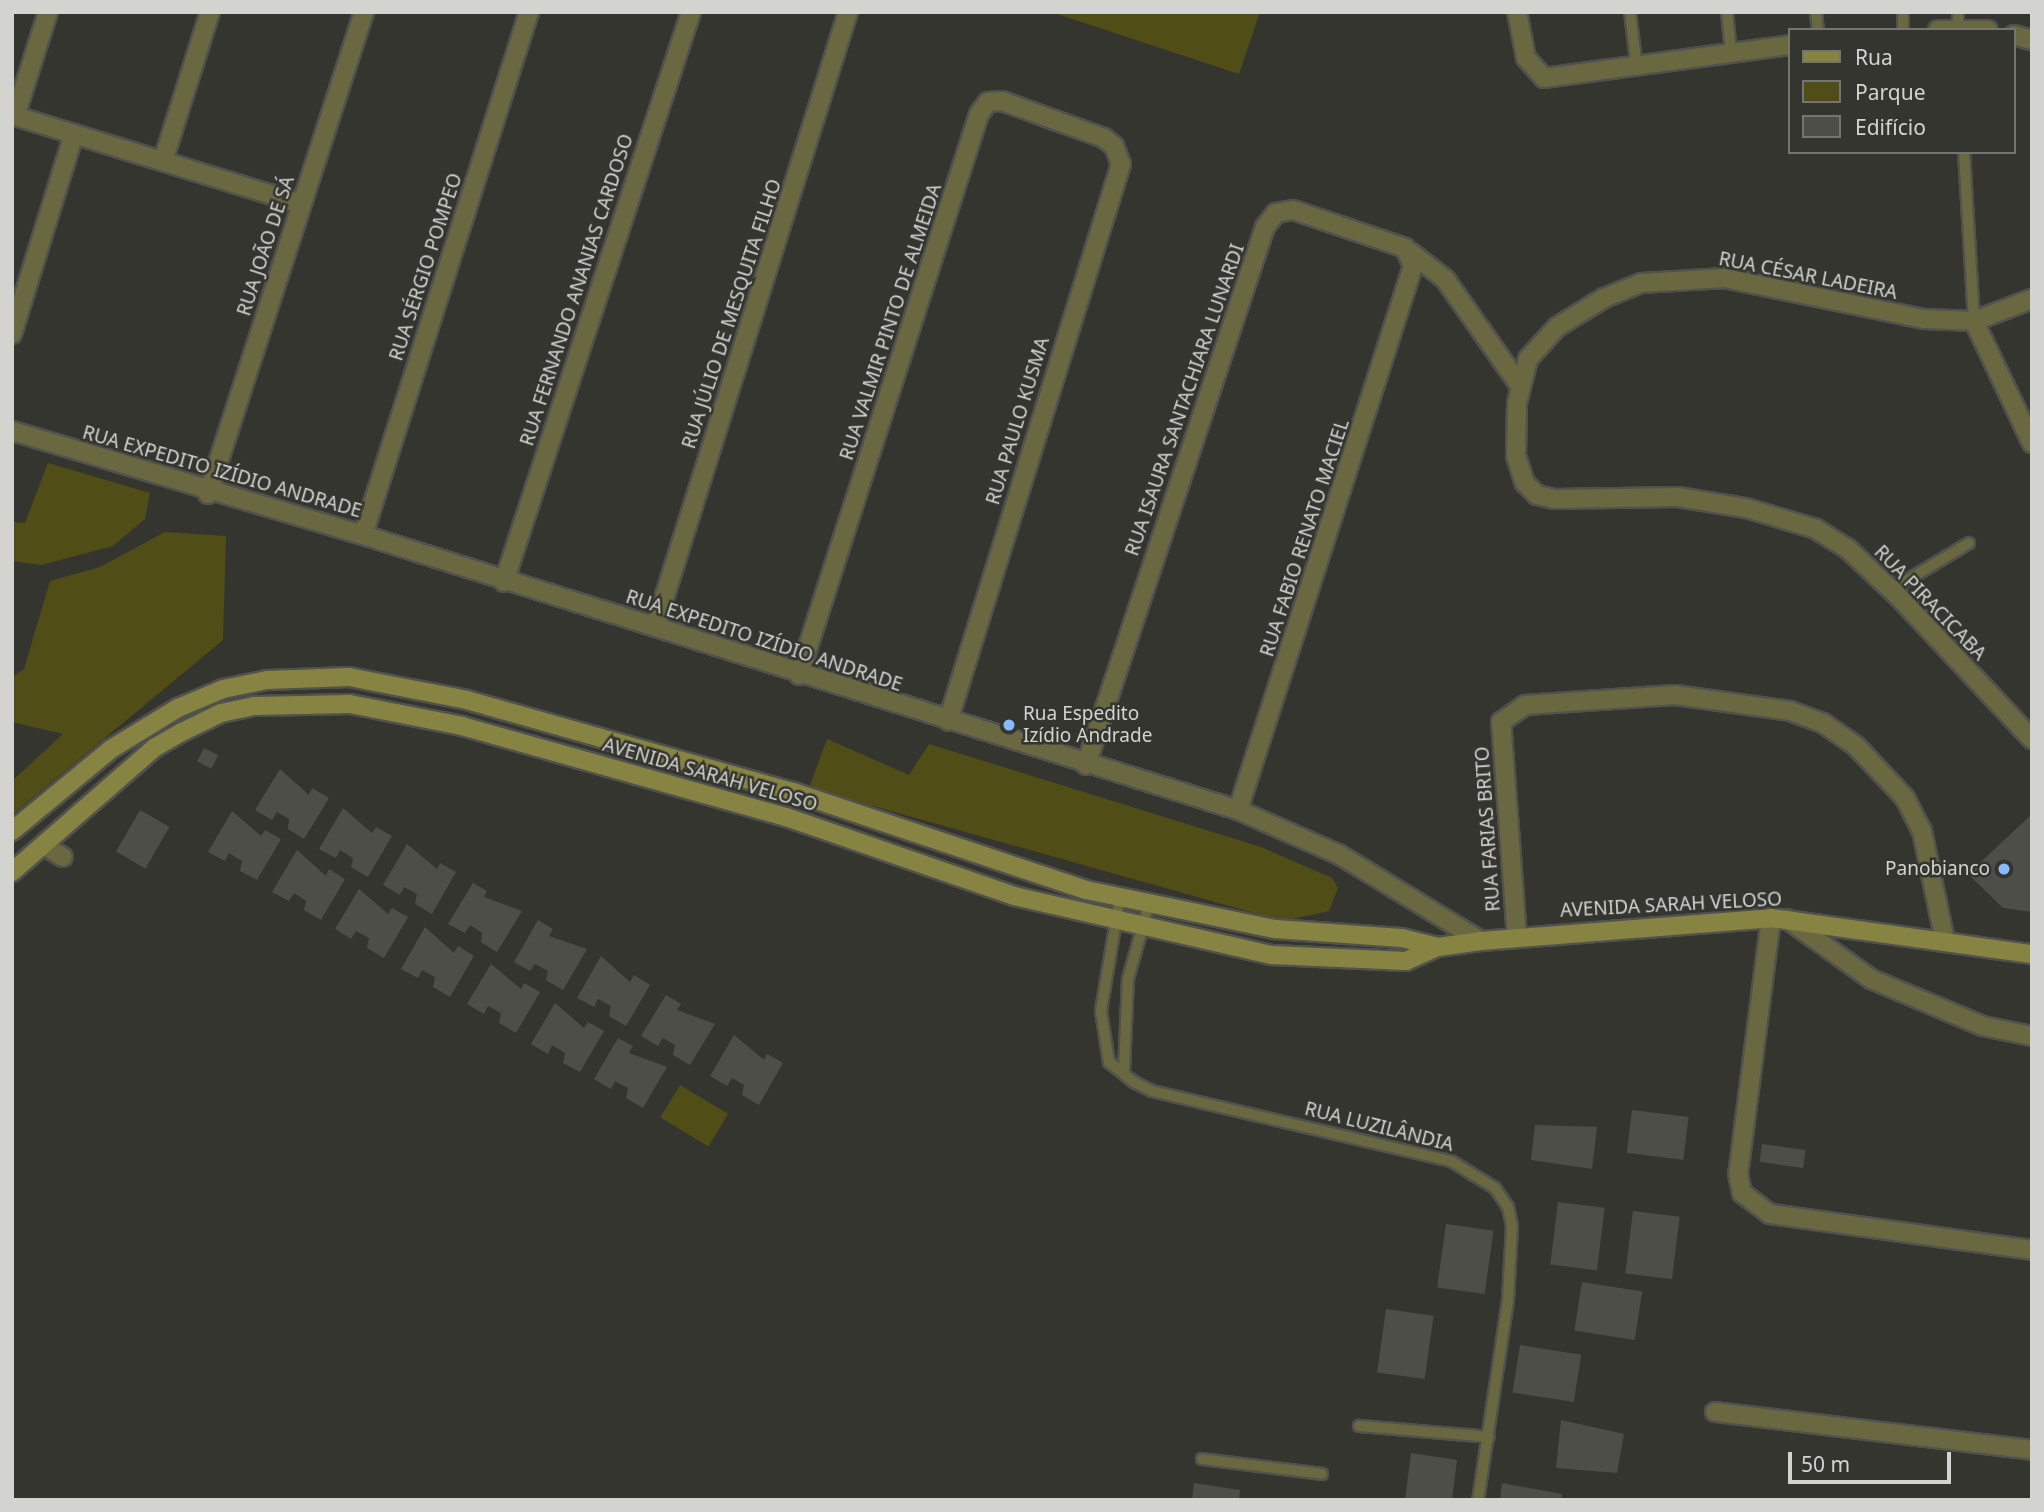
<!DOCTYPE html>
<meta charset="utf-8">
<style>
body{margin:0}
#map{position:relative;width:2044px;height:1512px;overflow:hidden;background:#353530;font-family:"Noto Sans",sans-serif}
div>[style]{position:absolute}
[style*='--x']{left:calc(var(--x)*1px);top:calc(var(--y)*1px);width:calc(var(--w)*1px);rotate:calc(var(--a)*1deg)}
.green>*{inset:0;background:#504d17;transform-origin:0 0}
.building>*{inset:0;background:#4e4e49;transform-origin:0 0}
.roads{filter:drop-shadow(2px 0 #51514d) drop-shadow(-2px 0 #51514d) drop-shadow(0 2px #51514d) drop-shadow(0 -2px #51514d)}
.service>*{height:10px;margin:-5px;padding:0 5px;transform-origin:5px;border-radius:5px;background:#6a6840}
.minor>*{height:18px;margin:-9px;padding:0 9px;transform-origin:9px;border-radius:9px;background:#6a6840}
.secondary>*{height:18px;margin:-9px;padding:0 9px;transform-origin:9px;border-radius:9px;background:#878443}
.dots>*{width:19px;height:19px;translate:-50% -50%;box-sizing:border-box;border:4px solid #353530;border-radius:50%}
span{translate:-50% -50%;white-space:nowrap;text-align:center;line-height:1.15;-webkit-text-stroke:5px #353530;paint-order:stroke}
.street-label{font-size:19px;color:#d3d3d0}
.poi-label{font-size:19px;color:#d3d3d0}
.left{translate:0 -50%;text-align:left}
.right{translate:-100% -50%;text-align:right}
.frame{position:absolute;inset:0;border:14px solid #d3d3d0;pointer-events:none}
.legend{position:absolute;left:1788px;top:28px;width:228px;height:126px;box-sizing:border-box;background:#353530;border:2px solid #747470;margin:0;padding:9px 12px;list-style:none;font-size:21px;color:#d3d3d0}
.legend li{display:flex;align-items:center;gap:14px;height:35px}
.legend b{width:35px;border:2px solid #747470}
.scale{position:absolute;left:1788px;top:1452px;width:163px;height:32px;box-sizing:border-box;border:4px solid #d3d3d0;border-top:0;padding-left:9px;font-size:21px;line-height:24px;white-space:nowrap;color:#d3d3d0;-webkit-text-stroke:5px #353530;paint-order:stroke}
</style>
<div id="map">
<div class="green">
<i style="clip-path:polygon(1051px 12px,1260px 12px,1239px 74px)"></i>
<i style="clip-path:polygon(48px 463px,150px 493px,145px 519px,113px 546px,41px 565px,12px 561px,12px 522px,25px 523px)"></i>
<i style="clip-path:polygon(165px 532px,226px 536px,223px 640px,12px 815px,12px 781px,63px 734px,12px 722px,12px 677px,24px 669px,50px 581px,100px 567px)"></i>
<i style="clip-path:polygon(827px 739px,909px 775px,929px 744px,1261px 847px,1332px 878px,1338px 888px,1329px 911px,1283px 921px,809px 788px)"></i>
<i style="left:680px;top:1085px;width:56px;height:38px;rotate:31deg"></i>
</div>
<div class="building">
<i style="left:204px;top:748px;width:16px;height:15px;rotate:27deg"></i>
<i style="clip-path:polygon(280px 769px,309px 795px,312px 788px,329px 798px,304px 839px,288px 829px,289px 819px,277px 812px,272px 820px,255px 810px)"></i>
<i style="clip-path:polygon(343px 808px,372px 833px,376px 827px,392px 836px,368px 877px,351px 867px,353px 858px,340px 850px,336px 858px,319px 849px)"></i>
<i style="left:140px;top:810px;width:34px;height:48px;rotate:30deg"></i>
<i style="clip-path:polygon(232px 811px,261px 836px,265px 830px,281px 839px,257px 880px,240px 871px,242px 861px,229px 853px,225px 861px,208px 852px)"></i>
<i style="clip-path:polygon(2032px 814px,2032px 912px,2003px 908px,1968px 874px)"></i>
<i style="clip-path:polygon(407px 844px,437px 869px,440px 863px,456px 872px,432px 914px,415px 904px,417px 894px,404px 887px,400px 895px,383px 885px)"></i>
<i style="clip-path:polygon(297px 850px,326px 876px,329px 869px,345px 879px,321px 920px,304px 910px,306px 901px,294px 893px,289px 901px,272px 892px)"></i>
<i style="clip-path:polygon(473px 883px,487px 891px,484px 897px,522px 911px,497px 952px,481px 942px,482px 933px,470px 925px,465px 933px,448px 924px)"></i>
<i style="clip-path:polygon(359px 889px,388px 914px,392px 908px,408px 917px,384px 958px,367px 948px,369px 938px,356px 931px,351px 939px,335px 929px)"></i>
<i style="clip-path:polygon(538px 920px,553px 929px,549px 936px,587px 949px,563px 990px,546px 980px,548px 971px,535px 964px,530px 971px,514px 962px)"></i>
<i style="clip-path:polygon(425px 927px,454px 953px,458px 946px,474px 956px,450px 997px,433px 987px,435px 977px,422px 970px,418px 978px,401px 969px)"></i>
<i style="clip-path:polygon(601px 956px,630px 982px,634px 975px,650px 985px,626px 1026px,609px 1016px,611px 1006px,598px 999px,594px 1007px,577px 998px)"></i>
<i style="clip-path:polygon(491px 964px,521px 989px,524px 983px,540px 992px,516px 1033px,499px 1023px,501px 1013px,488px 1006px,484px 1014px,467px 1004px)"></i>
<i style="clip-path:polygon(666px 995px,681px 1004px,677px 1010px,715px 1024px,690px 1065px,673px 1055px,675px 1045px,663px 1038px,658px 1046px,641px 1036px)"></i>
<i style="clip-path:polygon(555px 1003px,584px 1028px,588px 1022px,604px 1031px,580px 1072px,563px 1063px,565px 1053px,552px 1045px,548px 1054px,531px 1044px)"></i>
<i style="clip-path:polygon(734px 1035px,764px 1060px,767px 1054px,783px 1063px,759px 1105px,742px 1095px,744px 1085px,732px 1078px,727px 1086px,710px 1076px)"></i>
<i style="clip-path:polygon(618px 1038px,633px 1046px,629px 1053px,667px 1067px,643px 1108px,626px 1098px,628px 1088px,615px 1081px,611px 1089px,594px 1079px)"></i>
<i style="left:1632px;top:1110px;width:57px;height:43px;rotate:7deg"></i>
<i style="clip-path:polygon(1535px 1125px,1597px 1127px,1592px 1169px,1531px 1160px)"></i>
<i style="left:1762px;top:1144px;width:44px;height:18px;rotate:8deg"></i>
<i style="left:1558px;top:1202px;width:47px;height:63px;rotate:7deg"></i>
<i style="left:1633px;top:1211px;width:47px;height:63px;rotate:7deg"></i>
<i style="left:1446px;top:1224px;width:48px;height:64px;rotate:8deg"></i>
<i style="left:1582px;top:1282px;width:61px;height:49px;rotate:9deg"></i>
<i style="left:1386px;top:1309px;width:48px;height:64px;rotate:8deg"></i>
<i style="left:1520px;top:1345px;width:62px;height:48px;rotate:9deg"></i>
<i style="clip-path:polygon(1561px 1420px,1624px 1434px,1617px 1473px,1556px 1468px)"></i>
<i style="clip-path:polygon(1411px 1453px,1457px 1460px,1452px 1500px,1405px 1500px)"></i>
<i style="clip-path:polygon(1194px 1483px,1240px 1490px,1239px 1500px,1192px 1500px)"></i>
<i style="clip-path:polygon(1502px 1483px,1562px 1494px,1561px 1500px,1500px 1500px)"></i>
</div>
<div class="roads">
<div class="service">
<i style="--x:1630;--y:12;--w:57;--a:83"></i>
<i style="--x:1727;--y:12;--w:41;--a:84.4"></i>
<i style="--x:1816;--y:12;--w:18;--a:84"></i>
<i style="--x:1903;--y:30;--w:18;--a:-90"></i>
<i style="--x:1958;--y:30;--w:18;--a:-90"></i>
<i style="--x:1964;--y:152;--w:169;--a:86.6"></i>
<i style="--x:1891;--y:590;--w:91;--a:-31.1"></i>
<i style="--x:1120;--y:897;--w:116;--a:99.5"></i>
<i style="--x:1101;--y:1011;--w:52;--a:81.1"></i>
<i style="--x:1109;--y:1062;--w:32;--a:39"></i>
<i style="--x:1134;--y:1082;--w:20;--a:27"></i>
<i style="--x:1152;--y:1091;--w:307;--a:13.2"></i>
<i style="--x:1451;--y:1161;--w:52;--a:31.5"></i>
<i style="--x:1495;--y:1188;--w:23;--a:56"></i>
<i style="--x:1508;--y:1207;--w:19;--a:78"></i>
<i style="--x:1512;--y:1226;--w:74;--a:93.1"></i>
<i style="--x:1508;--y:1300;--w:202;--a:98.5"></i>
<i style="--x:1124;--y:1070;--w:91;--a:-87.5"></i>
<i style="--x:1128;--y:979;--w:78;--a:-74.4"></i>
<i style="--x:1359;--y:1426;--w:130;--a:4.8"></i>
<i style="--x:1202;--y:1459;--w:121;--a:7.1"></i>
</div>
<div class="minor">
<i style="--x:1517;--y:12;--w:47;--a:78.9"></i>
<i style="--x:1526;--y:58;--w:27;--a:48"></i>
<i style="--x:1544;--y:78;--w:248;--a:-7.6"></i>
<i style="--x:1938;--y:30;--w:50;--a:0"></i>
<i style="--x:2014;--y:35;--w:19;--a:16"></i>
<i style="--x:12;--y:115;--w:302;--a:17.1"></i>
<i style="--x:15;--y:116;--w:109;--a:-72.4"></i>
<i style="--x:163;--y:161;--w:156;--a:-72.5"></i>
<i style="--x:1410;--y:252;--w:44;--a:37.6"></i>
<i style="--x:1445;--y:279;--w:132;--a:54.9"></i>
<i style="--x:2032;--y:299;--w:62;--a:159.2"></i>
<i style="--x:1974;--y:321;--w:50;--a:-177.7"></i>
<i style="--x:1924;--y:319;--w:203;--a:-168.4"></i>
<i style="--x:1725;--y:278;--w:84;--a:176.6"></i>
<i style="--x:1641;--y:283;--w:40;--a:158"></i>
<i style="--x:1604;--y:298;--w:55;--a:148.3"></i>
<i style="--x:1557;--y:327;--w:43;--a:132.2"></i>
<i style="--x:1528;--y:359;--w:45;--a:104"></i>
<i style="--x:1517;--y:403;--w:53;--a:91.1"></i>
<i style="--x:1516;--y:456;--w:28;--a:72"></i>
<i style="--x:1525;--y:483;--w:17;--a:45"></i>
<i style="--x:1537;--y:495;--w:17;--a:13"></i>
<i style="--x:1554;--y:499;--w:124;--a:-0.9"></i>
<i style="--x:1678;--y:497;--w:69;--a:9.2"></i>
<i style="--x:1746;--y:508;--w:73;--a:16.7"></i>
<i style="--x:1816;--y:529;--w:36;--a:32"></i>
<i style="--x:1847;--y:548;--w:70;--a:43.3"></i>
<i style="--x:1898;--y:596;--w:196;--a:46.9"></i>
<i style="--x:1974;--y:321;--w:135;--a:64.6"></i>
<i style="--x:12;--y:334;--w:209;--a:-72.8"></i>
<i style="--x:12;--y:431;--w:366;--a:16.5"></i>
<i style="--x:363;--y:535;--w:917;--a:17.45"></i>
<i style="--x:1238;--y:810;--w:111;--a:23.8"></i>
<i style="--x:1340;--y:855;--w:165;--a:31.4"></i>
<i style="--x:208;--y:494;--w:507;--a:-72.07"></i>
<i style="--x:363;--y:535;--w:549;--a:-72.39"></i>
<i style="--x:504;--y:582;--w:600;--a:-71.84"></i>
<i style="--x:655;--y:627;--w:645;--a:-72.58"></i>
<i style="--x:799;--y:675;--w:589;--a:-72.21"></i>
<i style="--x:979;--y:114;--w:15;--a:-53"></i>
<i style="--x:988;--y:102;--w:14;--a:-4"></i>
<i style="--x:1002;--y:101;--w:109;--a:19.9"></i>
<i style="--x:1104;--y:138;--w:13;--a:39"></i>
<i style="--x:1114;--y:146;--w:19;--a:69"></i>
<i style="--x:1121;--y:164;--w:583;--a:107.25"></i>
<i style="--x:1086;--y:765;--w:567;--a:-71.6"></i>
<i style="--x:1265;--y:227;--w:18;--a:-52"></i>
<i style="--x:1276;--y:213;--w:17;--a:-10"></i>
<i style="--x:1293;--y:210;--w:118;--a:18.7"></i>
<i style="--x:1405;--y:248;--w:20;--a:66"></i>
<i style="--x:1413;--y:266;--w:571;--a:107.83"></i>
<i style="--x:43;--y:845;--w:23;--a:31"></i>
<i style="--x:1771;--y:918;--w:258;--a:97.3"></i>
<i style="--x:1738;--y:1174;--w:19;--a:78"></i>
<i style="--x:1742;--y:1193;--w:35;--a:37"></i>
<i style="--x:1770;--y:1214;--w:264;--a:7.8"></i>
<i style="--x:1787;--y:919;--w:103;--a:35.5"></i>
<i style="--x:1871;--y:979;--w:121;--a:22.8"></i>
<i style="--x:1983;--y:1026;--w:50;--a:11.5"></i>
<i style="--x:1517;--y:938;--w:217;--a:-94.2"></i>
<i style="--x:1501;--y:722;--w:29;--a:-35"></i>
<i style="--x:1525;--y:705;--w:150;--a:-3.8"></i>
<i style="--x:1675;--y:695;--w:116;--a:7.9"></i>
<i style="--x:1790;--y:711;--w:35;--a:20"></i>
<i style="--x:1823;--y:723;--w:40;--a:34.9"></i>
<i style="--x:1856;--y:746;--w:71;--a:46.7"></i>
<i style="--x:1905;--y:798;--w:37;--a:63"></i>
<i style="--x:1922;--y:831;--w:112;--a:78.2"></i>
<i style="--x:1715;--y:1412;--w:319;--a:6.8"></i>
</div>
<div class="secondary">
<i style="--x:12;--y:831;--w:129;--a:-39.6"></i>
<i style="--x:111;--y:749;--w:79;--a:-31.5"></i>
<i style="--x:178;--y:708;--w:49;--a:-22.9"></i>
<i style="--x:223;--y:689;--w:45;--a:-11.6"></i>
<i style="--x:267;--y:680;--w:82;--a:-2.1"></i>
<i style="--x:349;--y:677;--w:120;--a:11"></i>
<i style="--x:467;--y:700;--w:339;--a:15.8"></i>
<i style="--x:793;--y:792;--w:309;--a:18.5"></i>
<i style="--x:1086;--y:890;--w:193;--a:11.7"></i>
<i style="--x:1275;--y:929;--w:127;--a:4.1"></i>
<i style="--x:1402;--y:938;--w:37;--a:14"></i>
<i style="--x:12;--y:872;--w:189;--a:-41.1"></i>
<i style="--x:154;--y:748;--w:32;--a:-30"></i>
<i style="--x:182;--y:732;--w:43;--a:-26"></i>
<i style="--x:221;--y:713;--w:34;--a:-12"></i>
<i style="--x:254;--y:706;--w:96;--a:-1.2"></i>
<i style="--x:350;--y:704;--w:114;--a:11.1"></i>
<i style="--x:462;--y:726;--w:337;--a:15.7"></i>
<i style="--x:786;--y:817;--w:241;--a:19.1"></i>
<i style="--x:1014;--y:896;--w:265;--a:12.9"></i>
<i style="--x:1272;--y:955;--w:134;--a:2.6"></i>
<i style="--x:1406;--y:961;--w:35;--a:-24"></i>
<i style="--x:1438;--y:947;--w:43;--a:-7.9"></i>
<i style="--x:1481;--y:941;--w:291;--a:-4.5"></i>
<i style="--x:1771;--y:918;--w:263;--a:7.9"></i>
</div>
</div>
<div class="dots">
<i style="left:1009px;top:725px;background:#89bafc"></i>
<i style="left:2004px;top:869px;background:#89bafc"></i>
</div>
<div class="street-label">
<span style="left:266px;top:246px;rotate:-72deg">RUA JOÃO DE SÁ</span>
<span style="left:426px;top:267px;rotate:-72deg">RUA SÉRGIO POMPEO</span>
<span style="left:1808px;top:276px;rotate:11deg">RUA CÉSAR LADEIRA</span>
<span style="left:577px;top:290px;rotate:-72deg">RUA FERNANDO ANANIAS CARDOSO</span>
<span style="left:732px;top:314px;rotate:-72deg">RUA JÚLIO DE MESQUITA FILHO</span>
<span style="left:891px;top:322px;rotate:-72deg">RUA VALMIR PINTO DE ALMEIDA</span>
<span style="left:1185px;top:400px;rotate:-71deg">RUA ISAURA SANTACHIARA LUNARDI</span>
<span style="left:1018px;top:421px;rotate:-73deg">RUA PAULO KUSMA</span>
<span style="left:222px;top:472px;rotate:16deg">RUA EXPEDITO IZÍDIO ANDRADE</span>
<span style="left:1305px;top:538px;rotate:-72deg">RUA FABIO RENATO MACIEL</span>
<span style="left:1930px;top:603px;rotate:46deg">RUA PIRACICABA</span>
<span style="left:764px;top:641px;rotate:18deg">RUA EXPEDITO IZÍDIO ANDRADE</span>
<span style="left:710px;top:775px;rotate:16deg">AVENIDA SARAH VELOSO</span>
<span style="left:1488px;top:829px;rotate:-94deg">RUA FARIAS BRITO</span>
<span style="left:1671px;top:905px;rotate:-3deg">AVENIDA SARAH VELOSO</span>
<span style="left:1379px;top:1127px;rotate:14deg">RUA LUZILÂNDIA</span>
</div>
<div class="poi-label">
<span class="left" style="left:1023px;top:725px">Rua Espedito<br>Izídio Andrade</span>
<span class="right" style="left:1990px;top:869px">Panobianco</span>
</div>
<div class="frame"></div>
<ul class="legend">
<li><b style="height:9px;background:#878443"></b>Rua</li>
<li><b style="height:19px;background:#504d17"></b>Parque</li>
<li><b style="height:19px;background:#4e4e49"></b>Edifício</li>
</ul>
<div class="scale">50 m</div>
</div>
